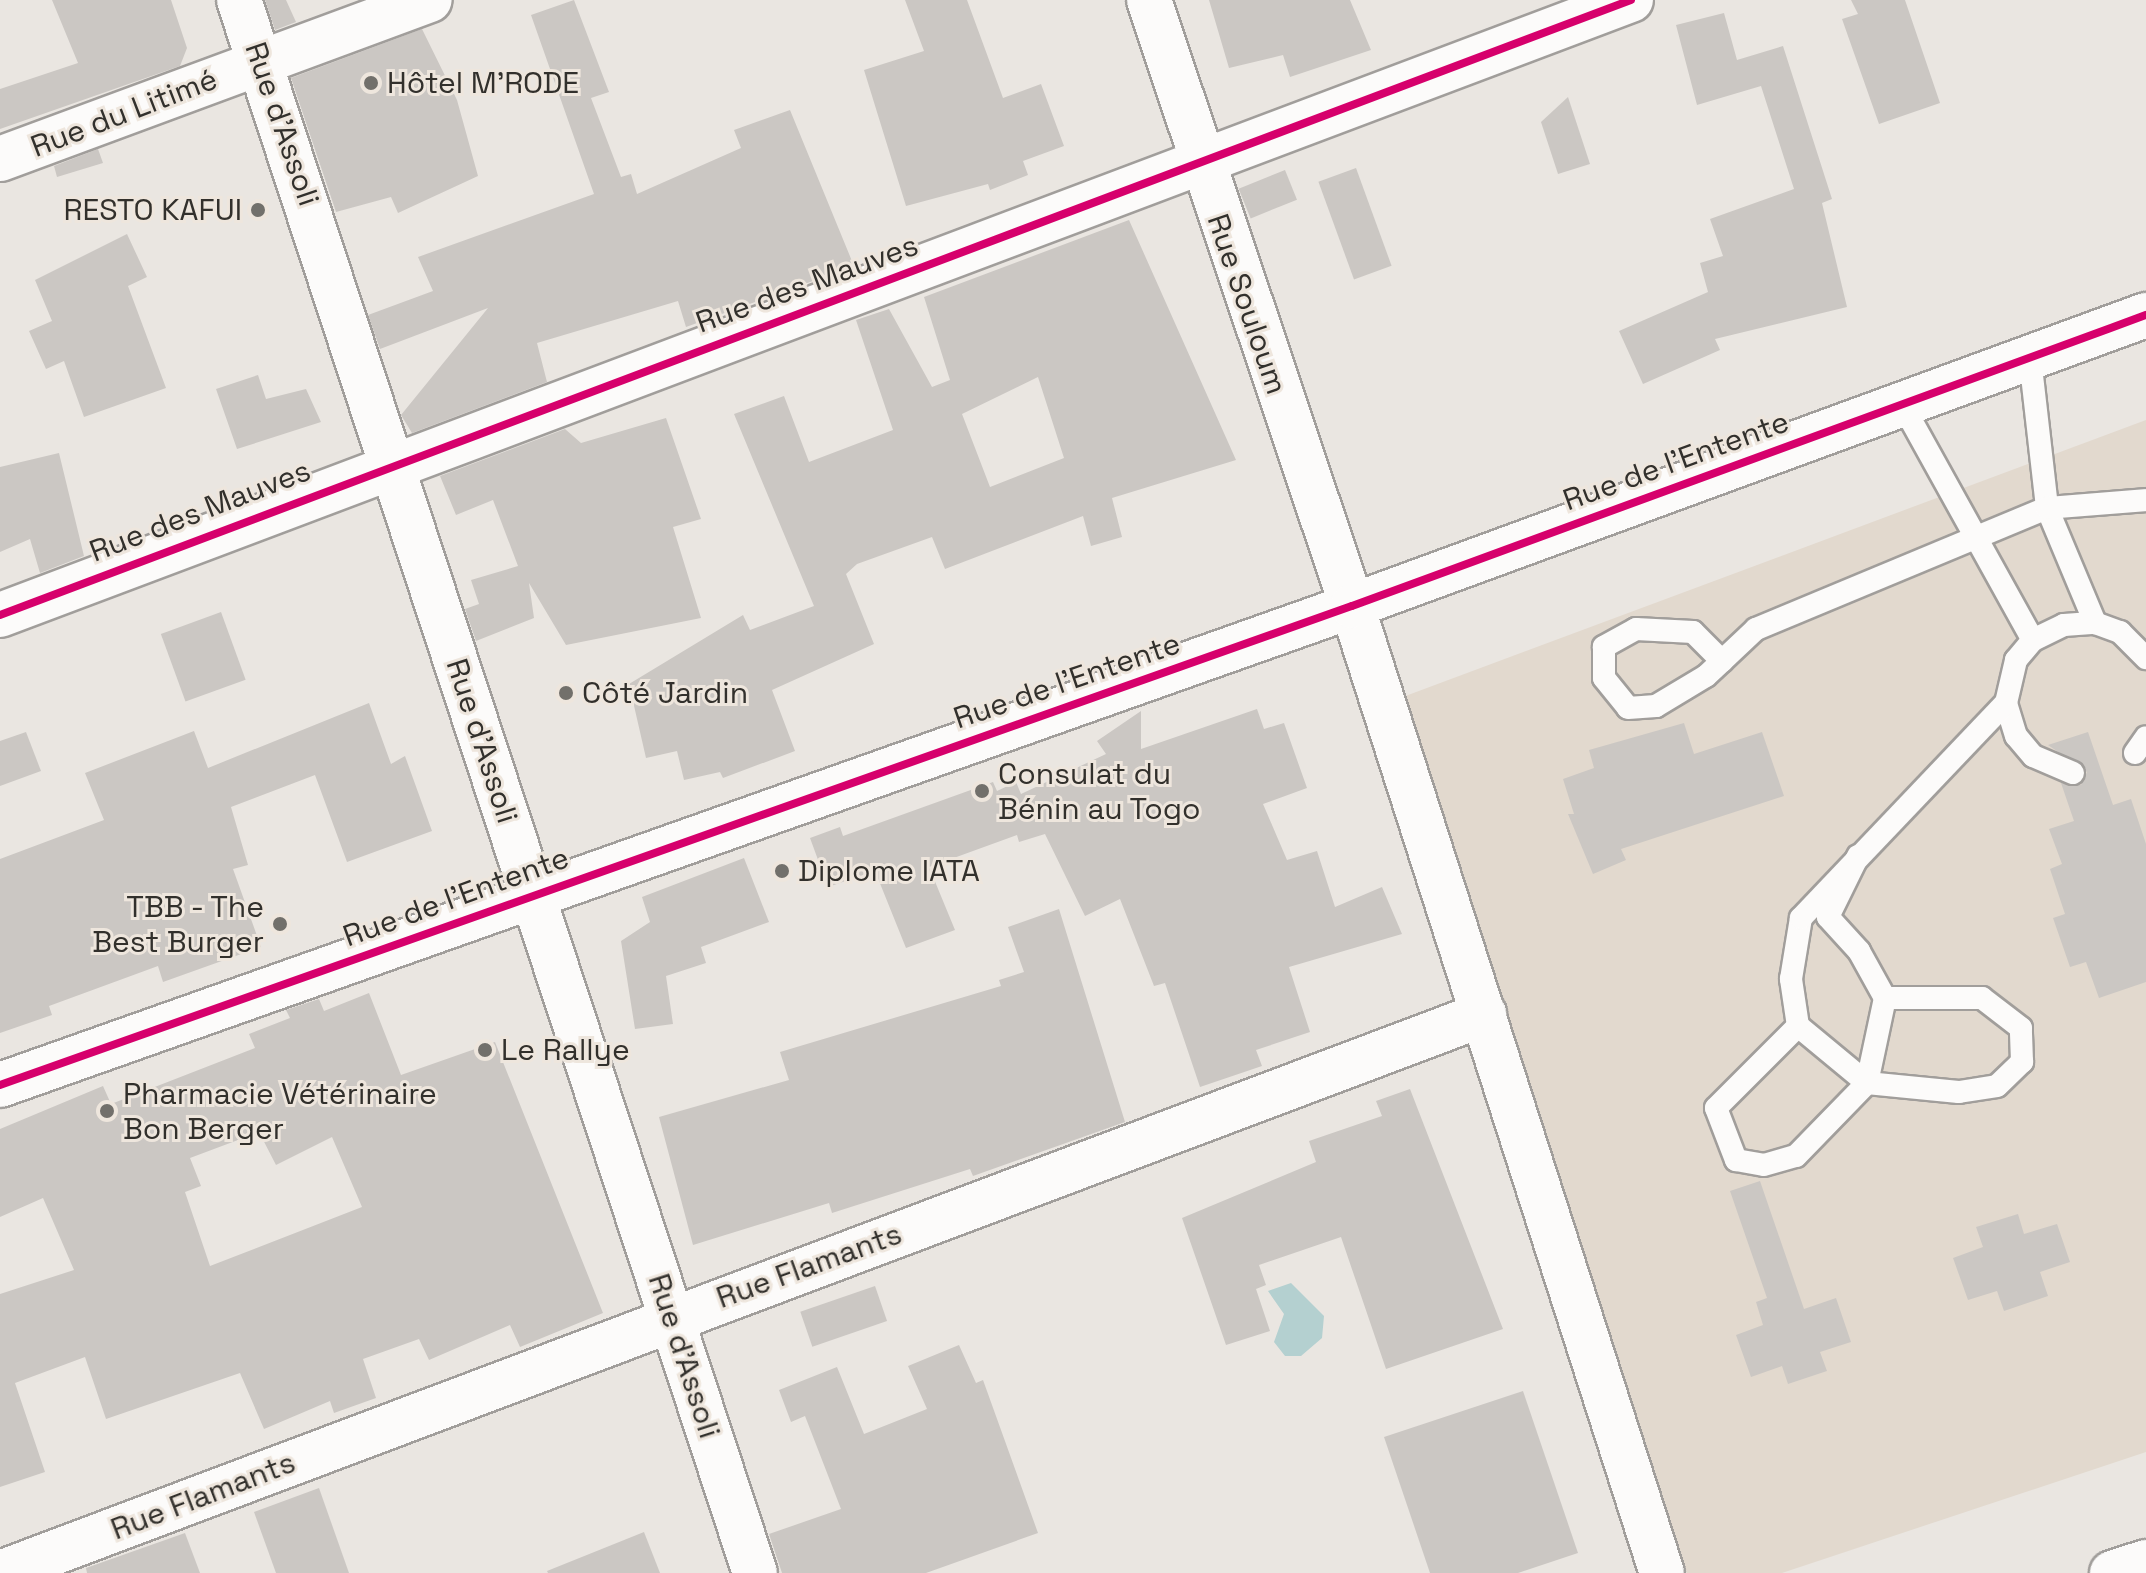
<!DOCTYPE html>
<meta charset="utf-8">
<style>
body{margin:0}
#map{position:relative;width:2146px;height:1573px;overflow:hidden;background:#eae6e1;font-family:"Space Grotesk",sans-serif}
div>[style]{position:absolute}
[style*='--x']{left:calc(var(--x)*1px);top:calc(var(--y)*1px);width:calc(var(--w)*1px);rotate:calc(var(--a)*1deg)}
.built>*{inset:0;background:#e2d9ce}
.water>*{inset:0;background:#b4d0d0}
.building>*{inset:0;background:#cbc7c3;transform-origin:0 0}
.roads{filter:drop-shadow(2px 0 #a19e9b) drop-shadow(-2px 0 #a19e9b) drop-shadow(0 2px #a19e9b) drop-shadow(0 -2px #a19e9b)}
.lane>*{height:22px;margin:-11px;padding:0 11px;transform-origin:11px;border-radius:11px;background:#fcfbfa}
.street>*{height:44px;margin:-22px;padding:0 22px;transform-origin:22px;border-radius:22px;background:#fcfbfa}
.secondary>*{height:44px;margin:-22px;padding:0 22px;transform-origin:22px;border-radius:22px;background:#fcfbfa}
.highway>*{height:44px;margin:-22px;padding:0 22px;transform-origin:22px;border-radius:22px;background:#fcfbfa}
.cycleway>*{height:8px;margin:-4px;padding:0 4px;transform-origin:4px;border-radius:4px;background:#d6006c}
.dots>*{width:22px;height:22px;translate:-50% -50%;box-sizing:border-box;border:4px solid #eee6dd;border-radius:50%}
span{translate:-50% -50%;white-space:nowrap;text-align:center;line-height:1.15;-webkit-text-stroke:6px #eee6dd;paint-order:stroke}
.poi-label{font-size:30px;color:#32302c}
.left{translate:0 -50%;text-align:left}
.right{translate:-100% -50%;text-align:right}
.street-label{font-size:30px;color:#32302c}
</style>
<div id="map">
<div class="built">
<i style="clip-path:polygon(2146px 420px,2146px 1452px,1782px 1573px,1687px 1573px,1392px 701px)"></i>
</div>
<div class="water">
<i style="clip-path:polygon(1291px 1283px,1324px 1316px,1322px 1338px,1301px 1356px,1285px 1356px,1274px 1342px,1284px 1314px,1268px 1291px)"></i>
</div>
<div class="building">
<i style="clip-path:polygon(52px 0,171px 0,187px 48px,180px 66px,0 129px,0 89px,78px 63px)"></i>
<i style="clip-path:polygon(265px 0,286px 0,296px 22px,275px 30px)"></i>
<i style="clip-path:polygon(574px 0,609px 92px,591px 98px,621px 177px,631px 174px,637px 194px,741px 148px,734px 130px,790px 110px,854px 266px,686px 327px,678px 301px,537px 343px,547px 382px,412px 433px,401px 415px,488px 308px,380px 349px,368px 315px,433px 291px,418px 257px,594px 194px,531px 15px)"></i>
<i style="clip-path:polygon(905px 0,967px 0,1003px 98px,1041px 84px,1064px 146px,1023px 161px,1028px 175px,990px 190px,988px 184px,906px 206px,864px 70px,924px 51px)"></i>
<i style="clip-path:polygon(1209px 0,1350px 0,1371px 50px,1290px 77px,1283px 55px,1229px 68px)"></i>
<i style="clip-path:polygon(1851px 0,1905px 0,1940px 103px,1879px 124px,1842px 19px,1858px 14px)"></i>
<i style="clip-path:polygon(1724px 13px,1737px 60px,1783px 46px,1832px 199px,1822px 203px,1847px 307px,1715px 339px,1720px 350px,1643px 384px,1619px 331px,1708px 292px,1700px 263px,1723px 256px,1710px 219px,1794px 189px,1761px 86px,1697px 105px,1676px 25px)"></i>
<i style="clip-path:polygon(422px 29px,457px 100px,478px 176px,398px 213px,391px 197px,336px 212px,291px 78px)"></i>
<i style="clip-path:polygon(1568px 97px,1590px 164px,1558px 174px,1541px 122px)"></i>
<i style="clip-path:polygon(98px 149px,103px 163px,57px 177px,54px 166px)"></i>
<i style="left:1356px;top:168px;width:104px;height:40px;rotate:70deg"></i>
<i style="left:1285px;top:170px;width:32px;height:50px;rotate:68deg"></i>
<i style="clip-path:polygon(evenodd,1129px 220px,1236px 460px,1112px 498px,1122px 537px,1091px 546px,1083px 516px,945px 569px,932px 537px,857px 564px,846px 574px,874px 644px,772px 690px,795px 751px,723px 778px,720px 772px,684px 780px,677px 751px,646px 758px,629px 684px,743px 615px,750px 630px,814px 606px,734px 414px,784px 396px,809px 462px,893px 430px,856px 320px,889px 309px,932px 387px,950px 380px,924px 297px,1129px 220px,1038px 377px,1064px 458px,990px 487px,962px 414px,1038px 377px)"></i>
<i style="clip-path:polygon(127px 234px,147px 277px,128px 286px,166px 388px,84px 417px,64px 361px,46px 369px,29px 331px,52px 321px,35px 280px)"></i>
<i style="clip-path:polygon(258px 375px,266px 399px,306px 389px,321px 422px,237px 449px,216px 389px)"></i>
<i style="clip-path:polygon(666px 418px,701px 519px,673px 527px,701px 618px,566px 645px,529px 583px,534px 618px,476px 641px,465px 609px,479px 604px,471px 580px,518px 566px,493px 500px,456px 515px,440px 476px,565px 429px,581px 443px)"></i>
<i style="clip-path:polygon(59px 453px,84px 556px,40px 573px,30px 539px,0 552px,0 467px)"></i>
<i style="left:221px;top:612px;width:72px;height:64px;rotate:70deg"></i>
<i style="clip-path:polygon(369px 703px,391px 764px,405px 756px,432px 831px,347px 862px,315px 775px,231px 807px,248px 865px,233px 869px,261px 947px,163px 982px,158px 966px,49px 1006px,52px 1015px,0 1033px,0 859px,104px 820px,85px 773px,194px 731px,208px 768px)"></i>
<i style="clip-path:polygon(1257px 709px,1264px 729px,1284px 723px,1307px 788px,1263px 804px,1287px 860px,1317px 851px,1335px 907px,1382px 887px,1402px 934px,1289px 967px,1310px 1032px,1256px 1050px,1262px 1066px,1200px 1087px,1165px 983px,1154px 986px,1120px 899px,1085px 916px,1045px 834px,1019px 842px,1017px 835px,929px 867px,955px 930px,906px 948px,875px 871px,828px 887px,810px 838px,840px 827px,843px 836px,993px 782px,997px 791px,1016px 782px,1021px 794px,1106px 754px,1097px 741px,1141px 711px,1141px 749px)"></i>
<i style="clip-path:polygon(1684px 723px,1694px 754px,1762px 732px,1784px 796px,1621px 849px,1626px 860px,1593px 874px,1568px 814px,1574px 814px,1563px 779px,1594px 768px,1589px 750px)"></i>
<i style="clip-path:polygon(26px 732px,41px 771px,0 786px,0 741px)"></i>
<i style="clip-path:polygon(2088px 732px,2113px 805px,2131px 799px,2146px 844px,2146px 982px,2099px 998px,2086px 962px,2070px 967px,2053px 918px,2065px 914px,2050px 869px,2062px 864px,2049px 829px,2074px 821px,2061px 783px,2081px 785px,2087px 772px,2048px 745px)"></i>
<i style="clip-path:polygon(744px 858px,769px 922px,701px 947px,706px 963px,666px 976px,673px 1024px,635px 1029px,621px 941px,650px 922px,642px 897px)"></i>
<i style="clip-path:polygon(1059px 909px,1125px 1122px,973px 1176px,970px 1169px,832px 1213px,829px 1203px,693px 1245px,659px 1117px,789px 1080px,780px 1052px,1001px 986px,999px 980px,1024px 972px,1008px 927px)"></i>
<i style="clip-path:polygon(evenodd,369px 993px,401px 1075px,495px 1042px,603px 1313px,520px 1347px,510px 1325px,429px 1360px,419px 1339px,363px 1359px,376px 1398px,334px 1413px,330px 1401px,264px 1429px,240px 1373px,106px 1419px,85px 1357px,15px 1383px,45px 1472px,0 1487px,0 1294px,74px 1270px,43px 1198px,0 1217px,0 1129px,103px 1086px,111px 1104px,255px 1048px,249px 1034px,290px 1018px,286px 1010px,319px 999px,324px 1011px,369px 993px,259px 1132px,276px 1165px,332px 1137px,362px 1207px,210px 1266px,185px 1192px,201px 1186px,190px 1158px,259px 1132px)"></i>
<i style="clip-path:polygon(1410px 1089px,1503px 1329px,1386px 1369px,1341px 1237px,1259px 1265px,1266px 1285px,1256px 1289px,1270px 1331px,1226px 1345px,1182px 1218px,1316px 1162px,1309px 1141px,1382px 1116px,1376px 1101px)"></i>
<i style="clip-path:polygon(1760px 1181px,1804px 1309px,1836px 1298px,1851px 1342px,1820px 1352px,1827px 1371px,1788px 1384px,1782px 1366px,1751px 1377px,1736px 1335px,1763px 1325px,1756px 1302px,1767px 1298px,1730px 1191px)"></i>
<i style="clip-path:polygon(2018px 1214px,2024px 1234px,2057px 1224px,2070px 1262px,2040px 1272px,2048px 1296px,2004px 1311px,1997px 1291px,1968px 1300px,1953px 1258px,1983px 1247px,1976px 1227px)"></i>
<i style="left:875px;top:1286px;width:37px;height:79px;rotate:71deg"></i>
<i style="clip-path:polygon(959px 1345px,976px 1383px,983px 1380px,1038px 1533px,926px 1573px,782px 1573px,769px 1534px,841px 1509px,805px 1416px,791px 1422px,779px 1390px,837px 1367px,864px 1434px,927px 1409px,908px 1366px)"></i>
<i style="clip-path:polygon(1523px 1391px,1578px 1553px,1518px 1573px,1430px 1573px,1384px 1437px)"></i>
<i style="clip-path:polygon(319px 1488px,349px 1573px,276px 1573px,254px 1512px)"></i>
<i style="clip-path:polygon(644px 1532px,660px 1573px,548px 1573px,547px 1571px)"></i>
<i style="clip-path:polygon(185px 1533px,200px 1573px,87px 1573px,86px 1568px)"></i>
</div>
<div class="roads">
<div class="lane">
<i style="--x:2030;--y:358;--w:151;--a:83.5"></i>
<i style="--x:2047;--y:508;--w:125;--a:67.3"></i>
<i style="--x:1902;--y:404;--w:270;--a:61"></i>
<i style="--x:1722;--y:661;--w:41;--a:-135"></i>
<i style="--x:1693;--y:632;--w:57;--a:-177"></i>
<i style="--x:1636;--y:629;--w:37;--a:151"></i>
<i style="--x:1604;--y:647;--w:31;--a:90"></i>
<i style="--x:1604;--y:678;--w:38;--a:51"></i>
<i style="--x:1628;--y:708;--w:28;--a:-4"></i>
<i style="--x:1656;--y:706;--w:58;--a:-31"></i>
<i style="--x:1706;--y:676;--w:22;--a:-43"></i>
<i style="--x:1722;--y:661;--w:47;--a:-43.3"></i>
<i style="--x:1756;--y:629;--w:315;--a:-22.6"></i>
<i style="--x:2047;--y:508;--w:99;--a:-4.6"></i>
<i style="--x:2135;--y:753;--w:19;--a:-55"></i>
<i style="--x:2073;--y:773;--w:43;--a:-157"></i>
<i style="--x:2033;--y:756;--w:26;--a:-130"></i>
<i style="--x:2016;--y:736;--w:34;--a:-107"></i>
<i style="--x:2006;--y:703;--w:44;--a:-76.9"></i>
<i style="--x:2016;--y:660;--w:26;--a:-50"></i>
<i style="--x:2033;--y:640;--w:34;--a:-26"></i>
<i style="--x:2064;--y:625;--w:31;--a:-4"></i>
<i style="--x:2095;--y:623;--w:27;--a:20"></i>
<i style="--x:2120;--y:632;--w:37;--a:45"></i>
<i style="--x:1885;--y:998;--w:87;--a:102"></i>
<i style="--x:1867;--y:1083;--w:89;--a:-140.4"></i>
<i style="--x:1798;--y:1026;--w:48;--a:-98.5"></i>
<i style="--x:1791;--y:979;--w:62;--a:-80.7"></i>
<i style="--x:1801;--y:918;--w:297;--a:-46.4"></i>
<i style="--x:1798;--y:1026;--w:116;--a:135"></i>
<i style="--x:1716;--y:1108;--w:56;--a:69"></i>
<i style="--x:1736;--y:1160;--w:28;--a:10"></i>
<i style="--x:1764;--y:1165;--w:33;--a:-16"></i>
<i style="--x:1796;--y:1156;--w:102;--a:-45.8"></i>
<i style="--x:1867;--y:1083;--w:92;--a:5.6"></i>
<i style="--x:1959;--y:1092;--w:38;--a:-9"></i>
<i style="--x:1997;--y:1086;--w:35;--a:-44"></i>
<i style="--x:2022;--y:1062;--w:34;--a:-92"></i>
<i style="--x:2021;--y:1028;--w:49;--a:-142.4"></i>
<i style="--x:1982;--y:998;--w:97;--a:180"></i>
<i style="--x:1885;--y:998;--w:54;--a:-119"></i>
<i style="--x:1859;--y:951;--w:46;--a:-132.4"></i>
<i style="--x:1828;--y:917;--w:68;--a:-63.8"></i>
</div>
<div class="street">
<i style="--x:239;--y:0;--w:1655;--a:71.84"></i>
<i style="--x:1149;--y:0;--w:639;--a:71.48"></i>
<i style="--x:0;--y:159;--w:458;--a:-20.3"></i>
<i style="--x:0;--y:615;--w:1743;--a:-20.66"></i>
<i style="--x:0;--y:1573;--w:1586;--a:-20.64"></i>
</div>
<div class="secondary">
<i style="--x:1352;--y:606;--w:1015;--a:72.23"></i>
<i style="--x:0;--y:1085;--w:1434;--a:-19.51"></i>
<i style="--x:1352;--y:606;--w:846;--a:-20.13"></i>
</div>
<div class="highway">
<i style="--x:2112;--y:1573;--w:36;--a:-18"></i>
</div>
</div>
<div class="cycleway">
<i style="--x:0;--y:615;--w:1743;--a:-20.66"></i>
<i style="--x:0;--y:1085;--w:1434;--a:-19.51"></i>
<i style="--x:1352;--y:606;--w:846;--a:-20.13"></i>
</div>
<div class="dots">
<i style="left:371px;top:83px;background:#72706b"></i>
<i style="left:258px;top:210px;background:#72706b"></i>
<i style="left:566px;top:693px;background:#72706b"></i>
<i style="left:982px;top:791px;background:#72706b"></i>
<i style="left:782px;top:871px;background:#72706b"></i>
<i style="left:280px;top:924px;background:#72706b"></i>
<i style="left:485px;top:1050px;background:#72706b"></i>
<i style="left:107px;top:1111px;background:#72706b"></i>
</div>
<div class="poi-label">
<span class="left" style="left:387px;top:83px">Hôtel M'RODE</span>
<span class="right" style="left:242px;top:210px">RESTO KAFUI</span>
<span class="left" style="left:582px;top:693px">Côté Jardin</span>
<span class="left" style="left:998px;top:791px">Consulat du<br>Bénin au Togo</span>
<span class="left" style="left:798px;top:871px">Diplome IATA</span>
<span class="right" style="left:264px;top:924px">TBB - The<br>Best Burger</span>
<span class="left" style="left:501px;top:1050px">Le Rallye</span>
<span class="left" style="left:123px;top:1111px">Pharmacie Vétérinaire<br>Bon Berger</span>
</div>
<div class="street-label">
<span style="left:124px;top:113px;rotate:-21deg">Rue du Litimé</span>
<span style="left:282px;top:124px;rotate:71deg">Rue d'Assoli</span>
<span style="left:807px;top:284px;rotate:-20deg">Rue des Mauves</span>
<span style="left:1247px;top:304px;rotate:71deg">Rue Souloum</span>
<span style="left:1676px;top:461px;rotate:-20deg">Rue de l'Entente</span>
<span style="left:200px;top:511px;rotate:-21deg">Rue des Mauves</span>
<span style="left:1067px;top:681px;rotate:-19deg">Rue de l'Entente</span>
<span style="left:482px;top:741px;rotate:72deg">Rue d'Assoli</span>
<span style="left:456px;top:897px;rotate:-20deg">Rue de l'Entente</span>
<span style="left:809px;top:1266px;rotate:-20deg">Rue Flamants</span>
<span style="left:684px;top:1356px;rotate:72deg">Rue d'Assoli</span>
<span style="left:203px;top:1496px;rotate:-21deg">Rue Flamants</span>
</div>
</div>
